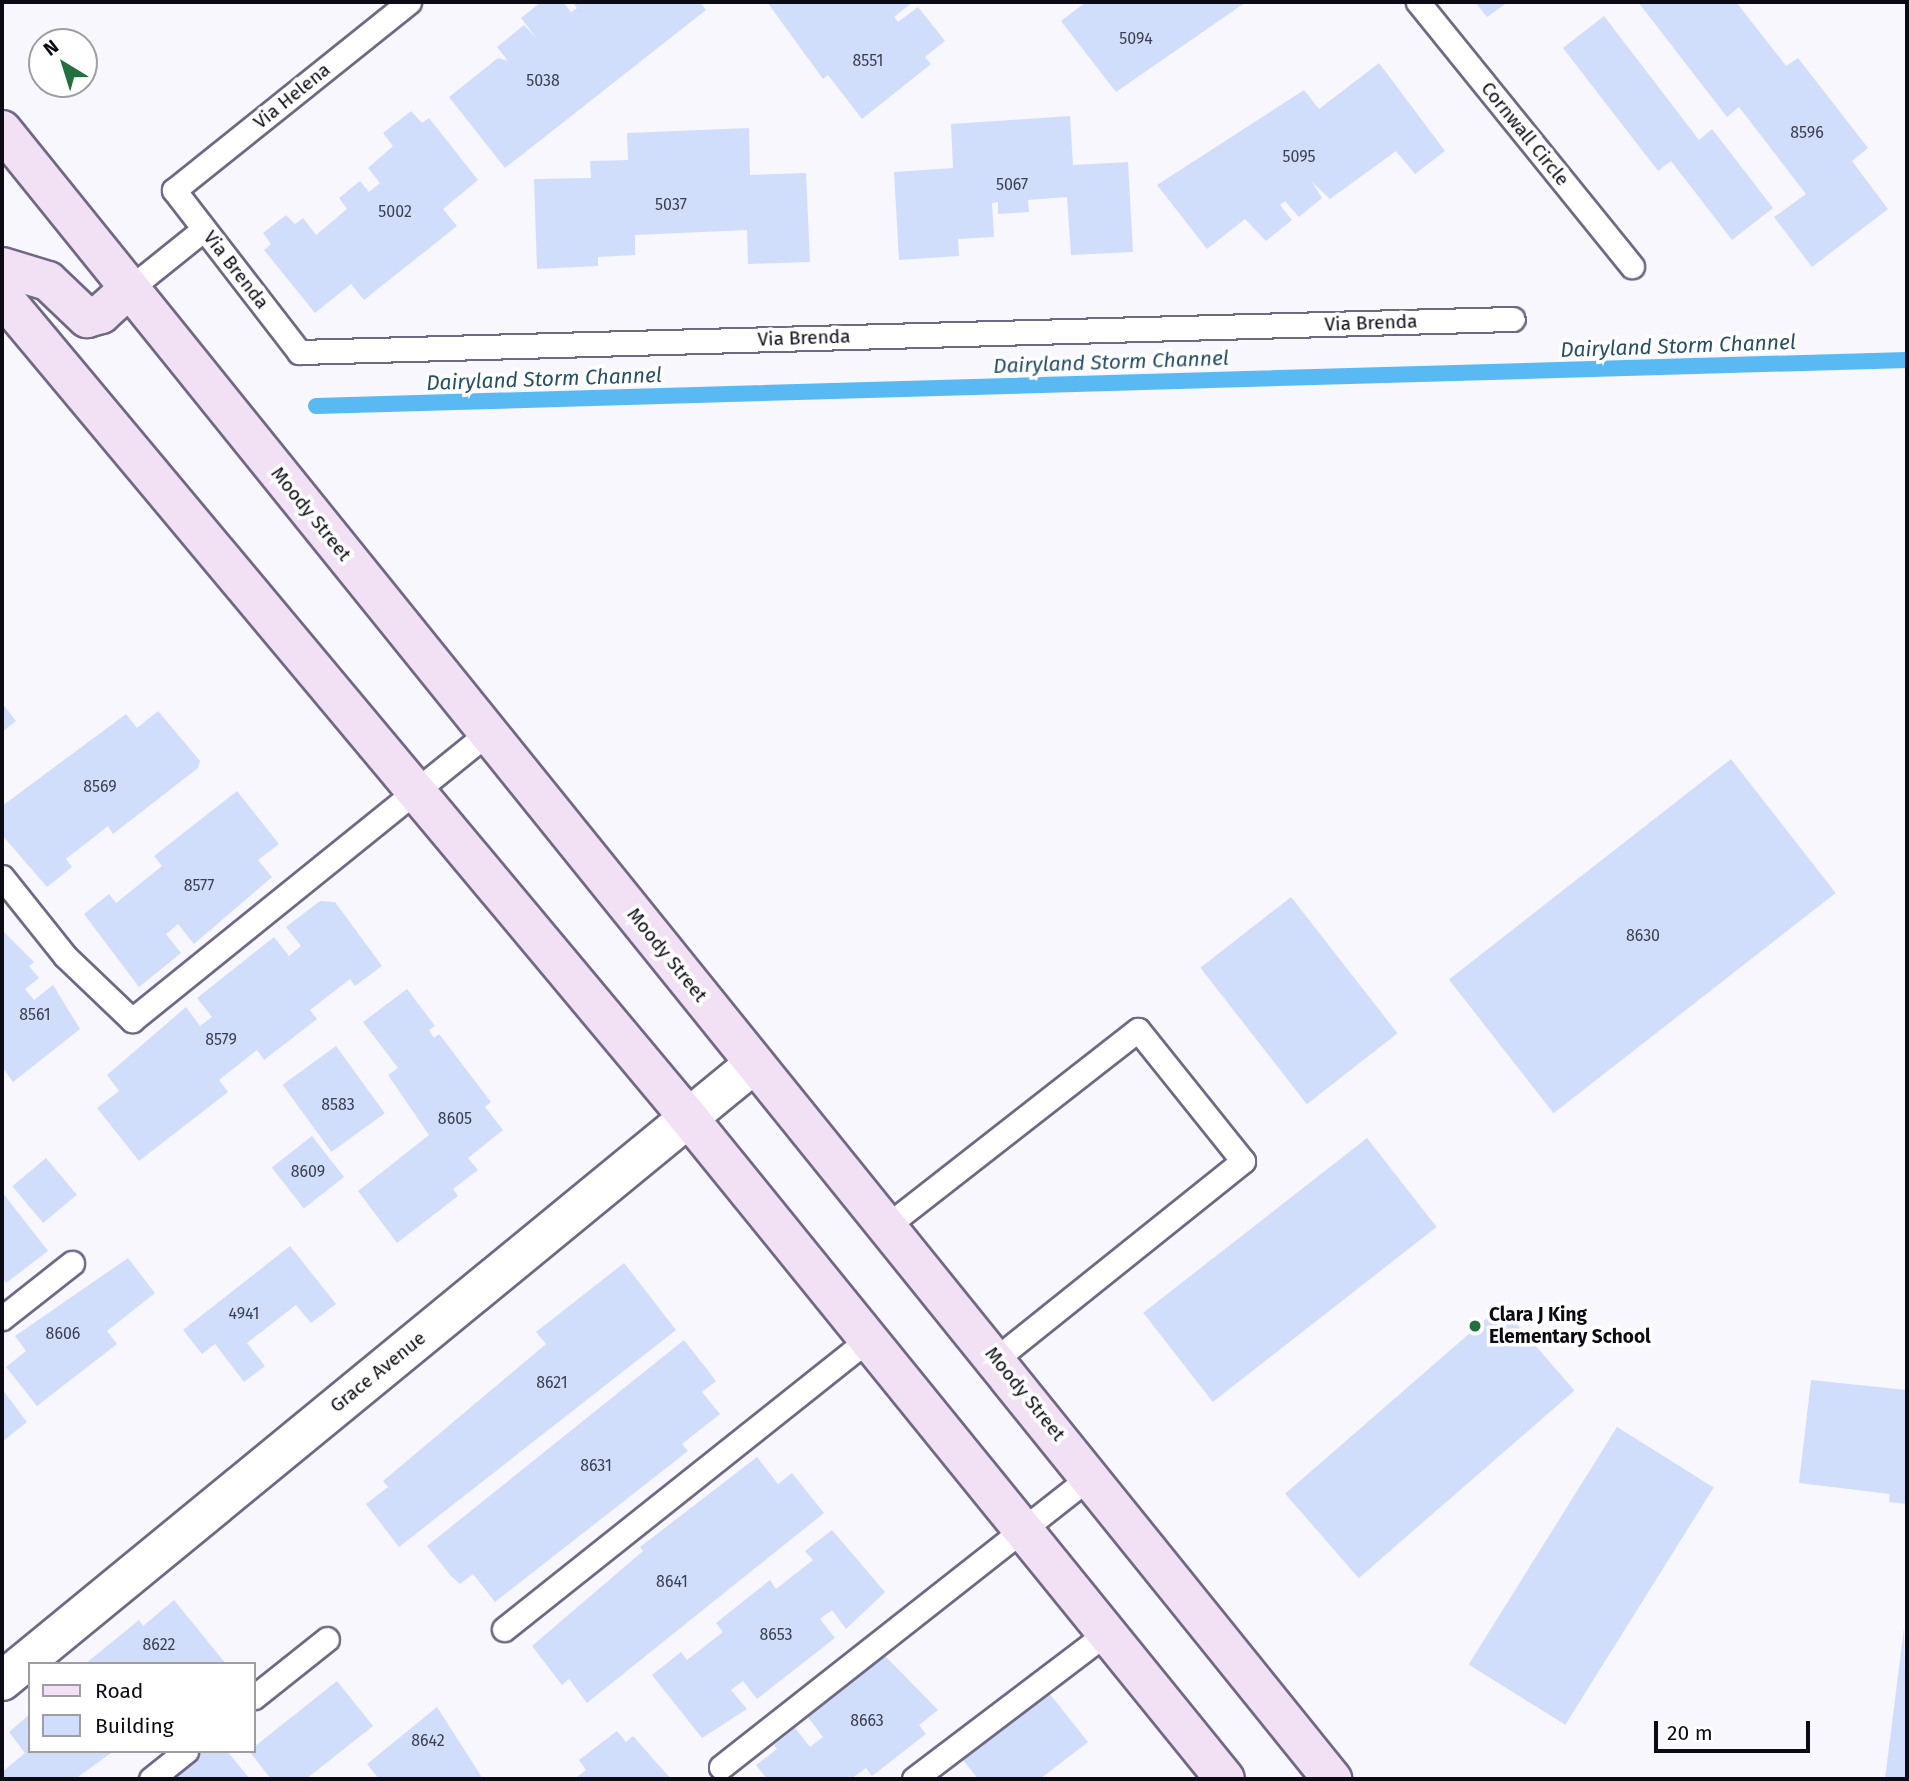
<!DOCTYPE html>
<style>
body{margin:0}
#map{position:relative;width:1909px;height:1781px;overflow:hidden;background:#f8f7fe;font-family:"Fira Sans",sans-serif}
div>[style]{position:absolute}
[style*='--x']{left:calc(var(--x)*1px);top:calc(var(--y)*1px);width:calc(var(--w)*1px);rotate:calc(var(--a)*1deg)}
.stream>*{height:16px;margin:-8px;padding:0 8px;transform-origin:8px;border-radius:8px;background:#58b9f3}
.building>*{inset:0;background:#d0defc;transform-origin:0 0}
.roads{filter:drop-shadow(2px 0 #6f6985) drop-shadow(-2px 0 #6f6985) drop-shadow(0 2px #6f6985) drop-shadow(0 -2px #6f6985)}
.lane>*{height:23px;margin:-11.5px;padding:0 11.5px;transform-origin:11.5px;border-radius:11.5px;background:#fff}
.street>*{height:38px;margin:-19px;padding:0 19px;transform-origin:19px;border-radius:19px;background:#fff}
.secondary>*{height:38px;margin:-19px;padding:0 19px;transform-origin:19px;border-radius:19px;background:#f2e0f4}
.dots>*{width:19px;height:19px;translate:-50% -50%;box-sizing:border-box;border:4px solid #fff;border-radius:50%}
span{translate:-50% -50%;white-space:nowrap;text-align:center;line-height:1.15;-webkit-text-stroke:7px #fff;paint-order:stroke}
.number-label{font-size:16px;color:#3d3f4e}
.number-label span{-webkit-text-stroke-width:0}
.street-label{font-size:19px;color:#0c0a14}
.poi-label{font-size:19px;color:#0c0a14;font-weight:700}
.left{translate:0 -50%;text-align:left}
.water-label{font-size:21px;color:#264e67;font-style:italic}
.frame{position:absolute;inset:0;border:4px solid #0c0a14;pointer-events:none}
.legend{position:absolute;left:28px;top:1662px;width:228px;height:91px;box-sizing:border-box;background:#fff;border:2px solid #9e9da1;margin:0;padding:9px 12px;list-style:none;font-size:21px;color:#0c0a14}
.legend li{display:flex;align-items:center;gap:14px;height:35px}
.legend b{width:35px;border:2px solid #9e9da1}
.north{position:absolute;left:28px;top:28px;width:70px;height:70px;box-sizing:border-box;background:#fff;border:2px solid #9e9da1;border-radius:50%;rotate:322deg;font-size:19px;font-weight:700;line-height:28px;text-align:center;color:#0c0a14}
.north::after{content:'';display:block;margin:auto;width:24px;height:32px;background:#23703f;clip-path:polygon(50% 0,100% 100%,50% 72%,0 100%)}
.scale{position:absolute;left:1654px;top:1721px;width:156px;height:32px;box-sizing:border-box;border:4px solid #0c0a14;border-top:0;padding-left:9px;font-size:21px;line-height:24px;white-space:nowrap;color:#0c0a14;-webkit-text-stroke:5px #fff;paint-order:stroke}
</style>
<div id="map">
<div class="stream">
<i style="--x:316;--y:406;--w:1592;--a:-1.66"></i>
</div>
<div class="building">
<i style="clip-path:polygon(541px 2px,563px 2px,571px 12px,577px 8px,572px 2px,700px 2px,706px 10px,505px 168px,449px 97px,498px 58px,508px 61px,497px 47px,524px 25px,537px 39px,521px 18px)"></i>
<i style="clip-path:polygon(767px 2px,913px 2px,894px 17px,898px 22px,918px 7px,945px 41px,925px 57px,931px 64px,862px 119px,828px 75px,823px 79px)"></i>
<i style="clip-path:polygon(1086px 2px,1246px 2px,1116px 92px,1061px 21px)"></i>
<i style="clip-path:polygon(1475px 2px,1508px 2px,1487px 17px)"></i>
<i style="clip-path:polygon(1638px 2px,1736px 2px,1786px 66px,1798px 58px,1868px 148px,1852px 161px,1888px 209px,1812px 267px,1774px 217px,1806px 194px,1739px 107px,1727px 117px)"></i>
<i style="clip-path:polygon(1604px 16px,1699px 140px,1712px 129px,1773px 208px,1732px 240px,1671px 161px,1658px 171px,1563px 48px)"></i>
<i style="clip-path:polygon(1379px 63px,1445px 151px,1415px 174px,1396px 151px,1330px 199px,1312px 182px,1322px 198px,1299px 217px,1285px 201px,1280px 205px,1292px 220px,1266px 241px,1245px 219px,1207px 249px,1157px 185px,1304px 90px,1319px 109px)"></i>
<i style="clip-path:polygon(411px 111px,422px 123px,429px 118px,478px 180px,443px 209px,457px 226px,364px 300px,351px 284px,315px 313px,264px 250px,271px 244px,263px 233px,286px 215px,295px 224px,303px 218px,316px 235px,347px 209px,339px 198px,360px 181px,369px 192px,380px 183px,368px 168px,393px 146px,383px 133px)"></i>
<i style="clip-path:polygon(1070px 116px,1073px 165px,1128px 162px,1133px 252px,1071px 255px,1067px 197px,1028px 200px,1029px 212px,998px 214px,998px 202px,992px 203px,994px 237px,958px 239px,959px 256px,899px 260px,894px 172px,953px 168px,951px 124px)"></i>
<i style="clip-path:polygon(749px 128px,750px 175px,806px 173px,810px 262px,748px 264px,747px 230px,635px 235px,635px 255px,598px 257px,598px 266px,537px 269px,534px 179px,591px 178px,590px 161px,628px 160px,627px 133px)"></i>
<i style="clip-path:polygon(2px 703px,16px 721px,2px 732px)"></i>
<i style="clip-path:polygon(158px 711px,200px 761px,198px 768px,113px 834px,108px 826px,66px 859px,72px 867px,47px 887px,2px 835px,2px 806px,126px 714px,137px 728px)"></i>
<i style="left:1731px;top:759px;width:170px;height:358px;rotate:52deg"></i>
<i style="clip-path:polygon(237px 791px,279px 844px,258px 860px,272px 877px,194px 944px,178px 924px,166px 934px,181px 953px,139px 987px,84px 914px,109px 894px,116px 903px,162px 866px,154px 856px)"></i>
<i style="left:1291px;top:897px;width:173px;height:115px;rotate:52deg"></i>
<i style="clip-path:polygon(320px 901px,335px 902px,382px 966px,355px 986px,350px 979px,310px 1010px,317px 1019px,264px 1060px,257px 1050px,219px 1080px,228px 1092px,139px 1161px,97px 1108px,119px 1091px,107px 1075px,186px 1007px,200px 1026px,212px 1017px,197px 998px,274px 937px,289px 956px,301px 946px,286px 927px)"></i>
<i style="clip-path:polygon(2px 930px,34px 962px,29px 966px,39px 978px,25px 989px,34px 1000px,53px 985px,80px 1029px,13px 1082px,2px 1067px)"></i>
<i style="clip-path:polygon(407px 989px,435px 1026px,429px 1030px,434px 1038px,439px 1034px,491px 1102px,485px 1107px,503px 1130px,468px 1158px,478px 1170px,453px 1189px,458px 1196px,397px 1243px,358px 1191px,429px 1135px,388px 1075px,398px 1068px,363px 1022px)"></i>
<i style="left:336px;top:1046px;width:83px;height:66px;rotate:54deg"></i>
<i style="left:312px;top:1136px;width:52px;height:51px;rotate:52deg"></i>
<i style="left:1367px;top:1138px;width:113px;height:284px;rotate:52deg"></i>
<i style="left:46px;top:1158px;width:48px;height:44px;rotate:50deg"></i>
<i style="clip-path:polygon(2px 1192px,48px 1251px,6px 1283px,2px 1277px)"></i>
<i style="clip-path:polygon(290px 1246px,336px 1304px,311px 1323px,296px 1305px,247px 1343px,265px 1366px,244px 1382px,215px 1344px,202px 1354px,183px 1330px)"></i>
<i style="clip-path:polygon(128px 1258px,155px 1293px,107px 1331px,117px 1344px,37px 1406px,6px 1367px,26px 1351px,15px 1336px)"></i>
<i style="clip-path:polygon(624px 1263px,676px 1330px,399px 1547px,366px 1504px,388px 1487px,383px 1481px,546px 1344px,536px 1332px)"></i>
<i style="left:1501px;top:1306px;width:112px;height:286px;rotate:49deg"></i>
<i style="clip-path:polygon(684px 1340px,716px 1381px,702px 1392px,720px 1414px,682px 1444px,688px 1451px,495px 1602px,473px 1574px,460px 1584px,451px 1576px,427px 1546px)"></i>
<i style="clip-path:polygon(1811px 1380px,1907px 1390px,1907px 1504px,1889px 1502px,1890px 1494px,1799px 1483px)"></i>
<i style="clip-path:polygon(2px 1389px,27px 1422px,2px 1442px)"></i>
<i style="left:1617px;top:1427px;width:114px;height:280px;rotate:32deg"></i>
<i style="clip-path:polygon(757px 1457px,778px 1484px,792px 1473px,824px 1513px,587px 1703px,569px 1679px,562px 1685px,532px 1646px,643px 1551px,640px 1547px)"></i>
<i style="clip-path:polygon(832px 1530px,885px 1592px,846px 1629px,832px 1610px,820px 1619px,835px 1638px,757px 1699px,743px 1681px,731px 1690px,747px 1709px,702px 1738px,652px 1675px,681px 1652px,687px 1660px,723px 1632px,716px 1623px,770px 1580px,776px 1589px,813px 1560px,805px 1551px)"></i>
<i style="clip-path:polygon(174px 1600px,226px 1664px,85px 1664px,139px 1620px,143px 1626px)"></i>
<i style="clip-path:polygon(1904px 1628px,1907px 1779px,1885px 1779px)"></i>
<i style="clip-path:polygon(885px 1656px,938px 1710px,919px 1725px,926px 1734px,872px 1776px,866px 1768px,851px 1779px,767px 1779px,756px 1765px,777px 1749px,774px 1745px,795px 1728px,810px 1747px,823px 1737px,807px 1716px)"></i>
<i style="clip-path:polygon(337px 1681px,373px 1726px,306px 1779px,271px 1779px,249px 1751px)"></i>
<i style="clip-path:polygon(1049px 1693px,1088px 1742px,1040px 1779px,978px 1779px,963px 1760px)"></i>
<i style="clip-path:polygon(437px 1707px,483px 1779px,379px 1779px,367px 1764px)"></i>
<i style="clip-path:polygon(30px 1714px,30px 1751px,114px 1751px,75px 1779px,2px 1779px,2px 1772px,25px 1753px,9px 1732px)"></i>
<i style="clip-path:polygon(617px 1731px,626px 1742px,633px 1736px,671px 1779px,574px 1779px,586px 1770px,579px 1760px)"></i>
<i style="clip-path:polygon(200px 1751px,227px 1751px,250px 1779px,165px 1779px)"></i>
</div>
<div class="roads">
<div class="lane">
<i style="--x:409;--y:2;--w:301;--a:141.3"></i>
<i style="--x:174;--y:190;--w:205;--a:52.3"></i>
<i style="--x:299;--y:352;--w:1214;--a:-1.56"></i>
<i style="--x:1418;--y:2;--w:340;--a:51"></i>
<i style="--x:128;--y:290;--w:97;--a:-38.8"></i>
<i style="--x:2;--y:877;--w:101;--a:51.4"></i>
<i style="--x:65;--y:956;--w:93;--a:43.7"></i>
<i style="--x:132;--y:1020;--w:459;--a:-38.9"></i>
<i style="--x:888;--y:1225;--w:317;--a:-38"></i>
<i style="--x:1138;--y:1030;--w:168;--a:51.3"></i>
<i style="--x:1243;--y:1161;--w:317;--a:141.3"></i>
<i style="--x:2;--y:1318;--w:89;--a:-38.2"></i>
<i style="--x:504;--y:1629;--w:466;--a:-38.5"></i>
<i style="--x:254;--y:1697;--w:93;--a:-38.5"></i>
<i style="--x:721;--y:1767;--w:471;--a:-38.2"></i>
<i style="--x:151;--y:1779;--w:45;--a:-38.7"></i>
<i style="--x:914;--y:1779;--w:243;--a:-37.2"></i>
</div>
<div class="street">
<i style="--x:2;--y:1681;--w:973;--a:-39.37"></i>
</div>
<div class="secondary">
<i style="--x:2;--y:130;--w:2119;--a:51.11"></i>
<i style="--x:2;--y:267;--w:48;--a:16.9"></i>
<i style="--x:48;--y:281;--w:54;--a:43.5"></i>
<i style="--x:87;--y:318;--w:15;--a:-16"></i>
<i style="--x:101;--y:314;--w:36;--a:-42"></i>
<i style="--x:2;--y:296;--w:1070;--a:50.12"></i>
<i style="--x:688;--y:1117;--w:852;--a:50.95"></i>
</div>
</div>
<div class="dots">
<i style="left:1475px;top:1326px;background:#23703f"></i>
</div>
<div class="number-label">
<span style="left:1136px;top:39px">5094</span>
<span style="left:868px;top:61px">8551</span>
<span style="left:543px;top:81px">5038</span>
<span style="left:1807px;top:133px">8596</span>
<span style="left:1299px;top:157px">5095</span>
<span style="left:1012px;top:185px">5067</span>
<span style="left:671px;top:205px">5037</span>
<span style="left:395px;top:212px">5002</span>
<span style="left:100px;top:787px">8569</span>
<span style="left:199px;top:886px">8577</span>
<span style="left:1643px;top:936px">8630</span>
<span style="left:35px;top:1015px">8561</span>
<span style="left:221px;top:1040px">8579</span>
<span style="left:338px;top:1105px">8583</span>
<span style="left:455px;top:1119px">8605</span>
<span style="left:308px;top:1172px">8609</span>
<span style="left:244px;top:1314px">4941</span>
<span style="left:63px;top:1334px">8606</span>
<span style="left:552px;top:1383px">8621</span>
<span style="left:596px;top:1466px">8631</span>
<span style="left:672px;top:1582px">8641</span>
<span style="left:776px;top:1635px">8653</span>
<span style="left:159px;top:1645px">8622</span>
<span style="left:867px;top:1721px">8663</span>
<span style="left:428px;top:1741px">8642</span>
</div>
<div class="street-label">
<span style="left:292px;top:96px;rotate:-39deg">Via Helena</span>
<span style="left:1525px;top:134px;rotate:51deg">Cornwall Circle</span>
<span style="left:236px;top:270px;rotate:52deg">Via Brenda</span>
<span style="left:1371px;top:323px;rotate:-2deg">Via Brenda</span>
<span style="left:804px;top:338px;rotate:-2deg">Via Brenda</span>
<span style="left:311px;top:514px;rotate:51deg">Moody Street</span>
<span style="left:667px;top:955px;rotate:51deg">Moody Street</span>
<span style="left:378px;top:1372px;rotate:-39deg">Grace Avenue</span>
<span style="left:1025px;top:1394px;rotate:51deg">Moody Street</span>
</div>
<div class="poi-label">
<span class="left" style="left:1489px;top:1326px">Clara J King<br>Elementary School</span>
</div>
<div class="water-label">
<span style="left:1678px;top:346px;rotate:-2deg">Dairyland Storm Channel</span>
<span style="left:1111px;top:362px;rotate:-2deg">Dairyland Storm Channel</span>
<span style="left:544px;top:379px;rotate:-2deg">Dairyland Storm Channel</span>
</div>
<div class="frame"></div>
<ul class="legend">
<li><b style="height:9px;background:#f2e0f4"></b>Road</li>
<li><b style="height:19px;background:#d0defc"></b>Building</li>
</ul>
<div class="north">N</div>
<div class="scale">20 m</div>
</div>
